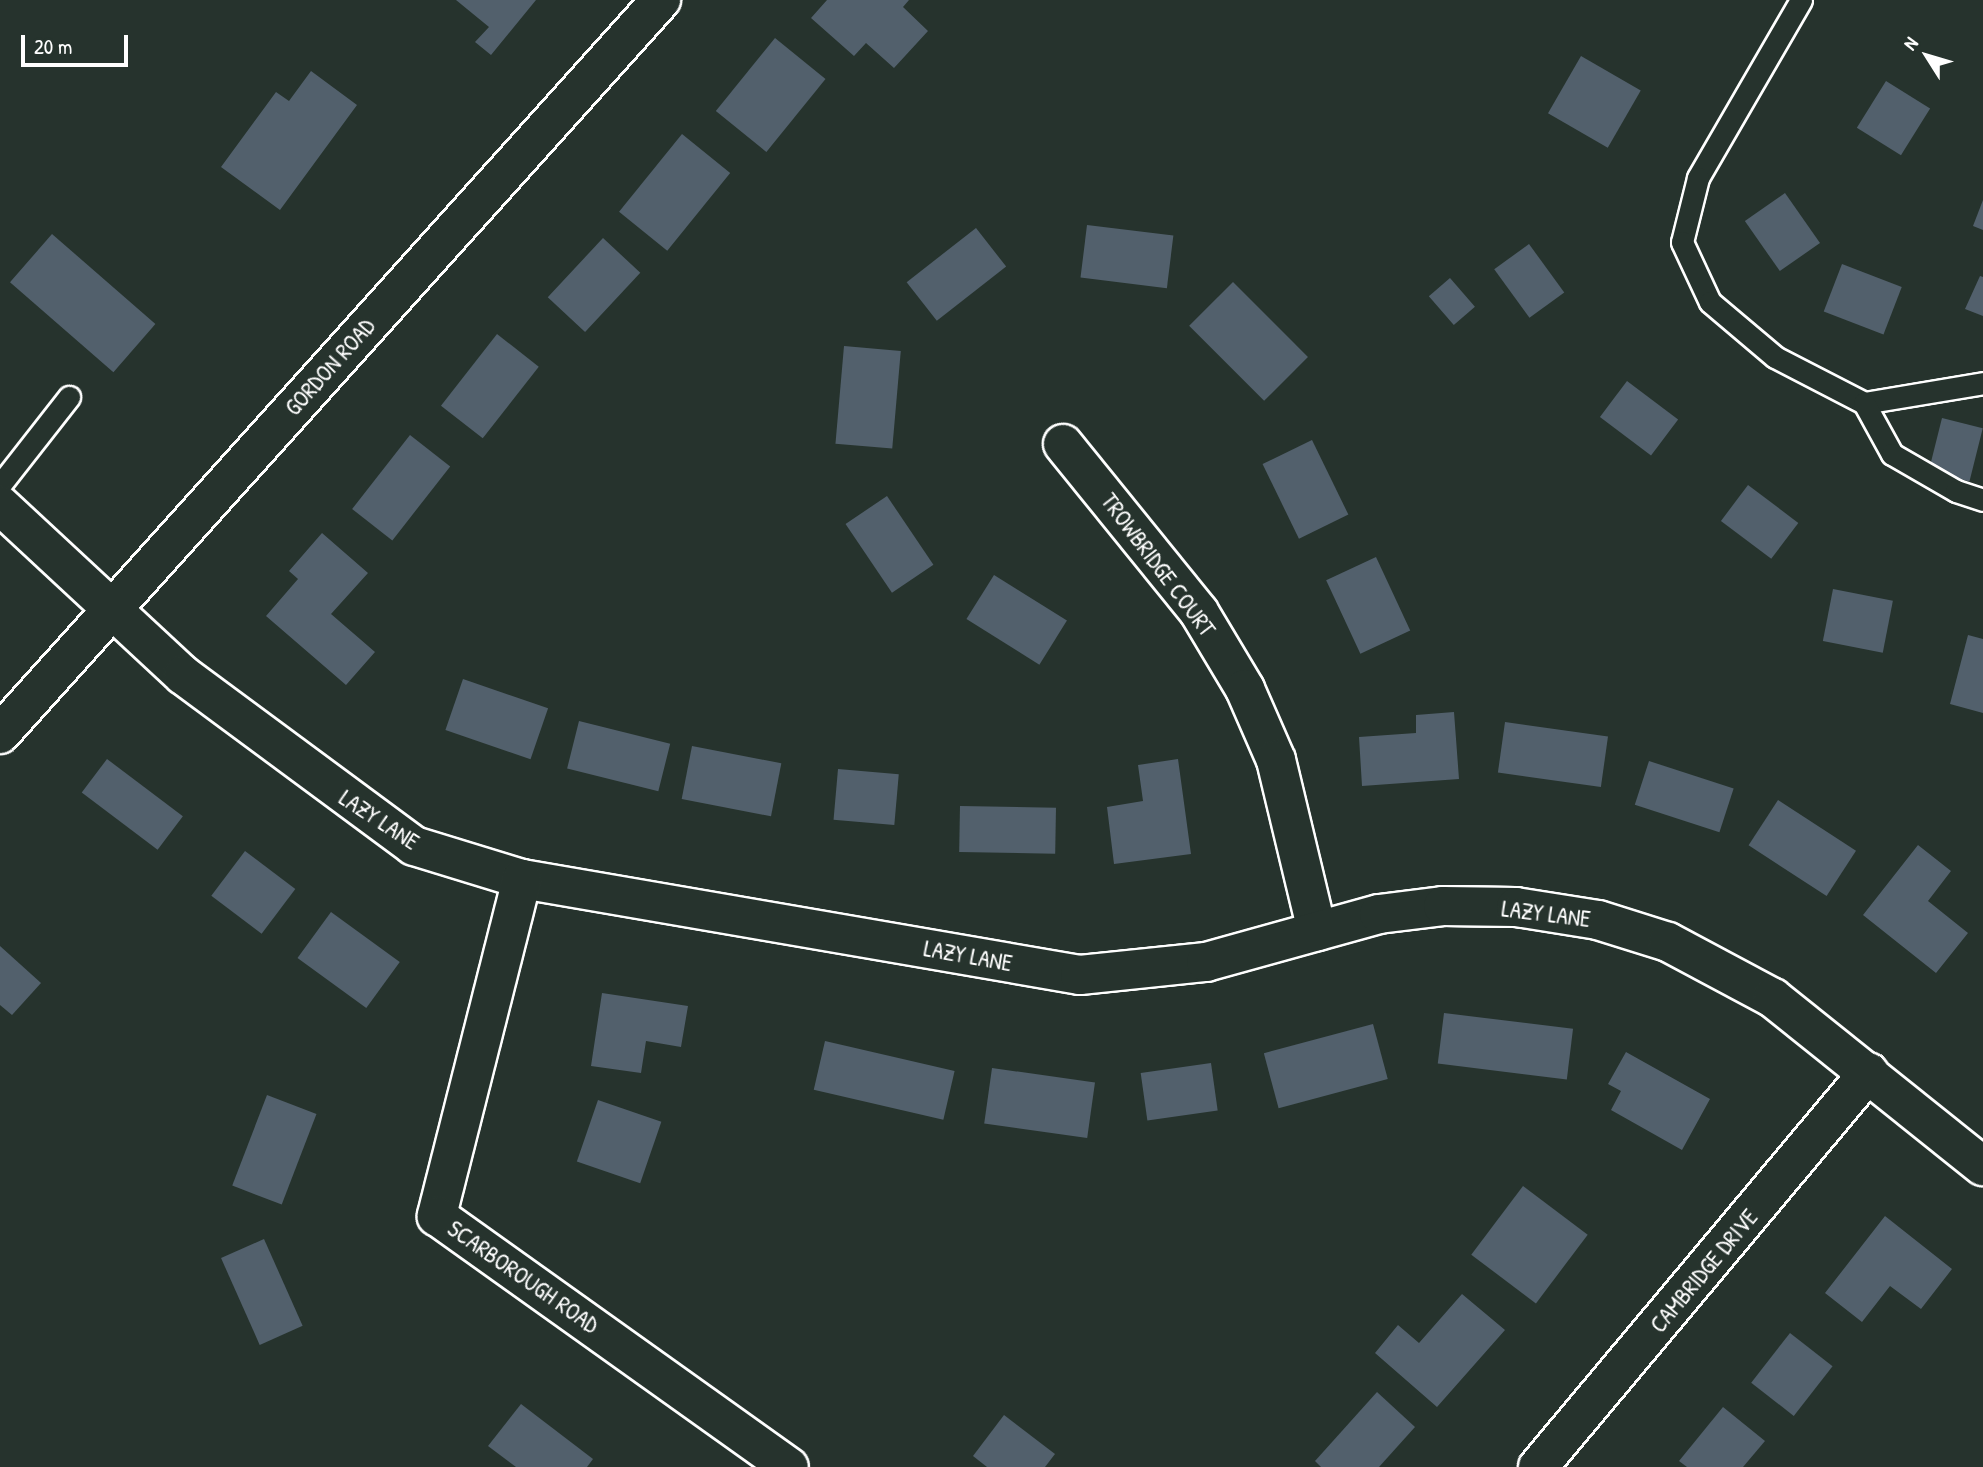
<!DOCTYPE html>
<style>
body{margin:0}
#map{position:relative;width:1983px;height:1467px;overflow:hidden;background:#26332d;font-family:"Patrick Hand",sans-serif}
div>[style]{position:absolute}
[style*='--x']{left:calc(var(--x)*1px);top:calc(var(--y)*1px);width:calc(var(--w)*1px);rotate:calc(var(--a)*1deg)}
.building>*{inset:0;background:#52606c;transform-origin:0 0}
.roads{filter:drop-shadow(2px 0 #fff) drop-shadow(-2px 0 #fff) drop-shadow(0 2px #fff) drop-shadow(0 -2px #fff)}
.service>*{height:21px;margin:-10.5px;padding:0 10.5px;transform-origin:10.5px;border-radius:10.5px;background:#26332d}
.minor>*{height:38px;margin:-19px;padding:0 19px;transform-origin:19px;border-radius:19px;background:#26332d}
.tertiary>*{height:38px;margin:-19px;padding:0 19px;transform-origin:19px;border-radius:19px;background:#26332d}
span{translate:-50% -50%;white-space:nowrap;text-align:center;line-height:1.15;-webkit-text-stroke:6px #26332d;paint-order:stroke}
.street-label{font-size:23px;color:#fff}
.north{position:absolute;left:1892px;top:21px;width:70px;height:70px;-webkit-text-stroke:5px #26332d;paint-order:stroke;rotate:307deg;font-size:19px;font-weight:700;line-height:28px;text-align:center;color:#fff}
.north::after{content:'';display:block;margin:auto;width:24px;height:32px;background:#fff;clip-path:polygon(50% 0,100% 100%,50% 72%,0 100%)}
.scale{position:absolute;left:21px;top:35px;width:107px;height:32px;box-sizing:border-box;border:4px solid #fff;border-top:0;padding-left:9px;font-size:21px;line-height:24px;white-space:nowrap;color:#fff;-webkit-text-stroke:5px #26332d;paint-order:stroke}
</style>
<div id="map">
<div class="building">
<i style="clip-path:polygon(456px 0,536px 0,491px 55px,475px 42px,489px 27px)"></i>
<i style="clip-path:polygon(827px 0,909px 0,903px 7px,928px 31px,894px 68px,866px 43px,854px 56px,811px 18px)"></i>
<i style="left:775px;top:38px;width:65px;height:94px;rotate:39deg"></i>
<i style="left:1581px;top:56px;width:69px;height:66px;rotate:30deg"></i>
<i style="clip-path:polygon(311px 71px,357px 105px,280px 210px,221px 167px,276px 92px,289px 101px)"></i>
<i style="left:1886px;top:81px;width:52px;height:55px;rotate:32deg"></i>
<i style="left:682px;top:134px;width:62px;height:100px;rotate:39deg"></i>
<i style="left:1785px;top:193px;width:61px;height:49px;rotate:55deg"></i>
<i style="clip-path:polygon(1983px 200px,1983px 230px,1973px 226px)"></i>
<i style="left:1087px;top:225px;width:87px;height:53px;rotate:7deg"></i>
<i style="left:976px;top:228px;width:49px;height:88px;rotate:52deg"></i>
<i style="left:52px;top:234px;width:137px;height:64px;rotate:41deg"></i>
<i style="left:603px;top:238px;width:51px;height:81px;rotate:43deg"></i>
<i style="left:1529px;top:244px;width:60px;height:43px;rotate:54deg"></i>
<i style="left:1842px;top:264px;width:64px;height:51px;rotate:21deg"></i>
<i style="clip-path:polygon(1980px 276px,1983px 277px,1983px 316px,1965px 309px)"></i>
<i style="left:1450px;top:278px;width:38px;height:28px;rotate:49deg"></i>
<i style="left:1233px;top:282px;width:106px;height:62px;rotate:45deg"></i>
<i style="left:497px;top:334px;width:53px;height:91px;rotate:38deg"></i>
<i style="left:844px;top:346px;width:57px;height:98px;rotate:5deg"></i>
<i style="left:1627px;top:381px;width:64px;height:45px;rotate:37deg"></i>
<i style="left:1942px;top:418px;width:42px;height:55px;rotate:14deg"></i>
<i style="left:410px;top:435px;width:51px;height:94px;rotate:38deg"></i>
<i style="left:1312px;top:440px;width:83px;height:55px;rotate:64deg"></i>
<i style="left:1748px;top:485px;width:63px;height:45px;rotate:37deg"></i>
<i style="left:887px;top:496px;width:83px;height:50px;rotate:56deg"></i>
<i style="clip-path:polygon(322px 533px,368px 573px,331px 614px,375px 652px,346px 685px,266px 616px,298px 579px,289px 571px)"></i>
<i style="left:1376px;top:557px;width:81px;height:55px;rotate:65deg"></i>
<i style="left:994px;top:575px;width:86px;height:52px;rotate:32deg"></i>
<i style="left:1833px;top:589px;width:61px;height:53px;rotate:11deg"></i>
<i style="clip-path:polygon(1968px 635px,1983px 639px,1983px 713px,1950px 704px)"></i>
<i style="left:463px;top:679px;width:90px;height:54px;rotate:19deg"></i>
<i style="clip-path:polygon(1454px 712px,1459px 779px,1362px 786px,1359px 737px,1416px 733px,1416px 715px)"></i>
<i style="left:579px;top:721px;width:94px;height:49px;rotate:14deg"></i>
<i style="left:1505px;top:722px;width:104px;height:51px;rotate:8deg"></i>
<i style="left:692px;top:746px;width:91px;height:54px;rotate:11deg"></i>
<i style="left:107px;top:759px;width:95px;height:42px;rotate:37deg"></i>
<i style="clip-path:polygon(1178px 759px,1191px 854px,1114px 864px,1107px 807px,1143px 801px,1138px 765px)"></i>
<i style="left:1649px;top:761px;width:89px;height:46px;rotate:18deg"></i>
<i style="left:838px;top:769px;width:61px;height:51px;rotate:5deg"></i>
<i style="left:1778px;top:800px;width:93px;height:54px;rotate:33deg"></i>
<i style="left:960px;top:806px;width:96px;height:46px;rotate:1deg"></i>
<i style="clip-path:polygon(1918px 845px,1951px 871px,1928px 901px,1968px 933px,1936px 973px,1863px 915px)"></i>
<i style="left:245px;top:851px;width:63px;height:56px;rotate:37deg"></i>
<i style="left:331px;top:912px;width:85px;height:57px;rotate:36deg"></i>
<i style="clip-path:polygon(0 946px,41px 983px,12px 1015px,0 1005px)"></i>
<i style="clip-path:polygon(602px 993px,688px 1006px,681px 1047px,646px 1041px,641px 1073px,591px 1066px)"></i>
<i style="left:1444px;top:1013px;width:130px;height:51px;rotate:7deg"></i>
<i style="left:1373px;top:1024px;width:57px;height:113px;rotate:75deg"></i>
<i style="left:825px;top:1041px;width:133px;height:50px;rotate:13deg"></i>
<i style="clip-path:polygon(1626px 1052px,1710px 1099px,1682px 1150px,1611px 1110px,1621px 1091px,1608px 1084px)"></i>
<i style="left:1211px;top:1063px;width:48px;height:71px;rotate:82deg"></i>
<i style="left:992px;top:1068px;width:104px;height:56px;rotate:8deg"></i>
<i style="left:267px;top:1095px;width:53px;height:97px;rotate:21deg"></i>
<i style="left:598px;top:1100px;width:67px;height:65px;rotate:19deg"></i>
<i style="left:1523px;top:1186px;width:81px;height:86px;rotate:37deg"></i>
<i style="clip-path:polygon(1885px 1216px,1952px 1269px,1921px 1309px,1890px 1286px,1862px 1322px,1825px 1293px)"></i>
<i style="left:264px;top:1239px;width:95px;height:47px;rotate:66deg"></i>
<i style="clip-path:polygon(1462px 1294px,1505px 1330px,1437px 1407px,1375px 1353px,1398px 1325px,1419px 1343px)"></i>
<i style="left:1790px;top:1333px;width:54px;height:63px;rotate:38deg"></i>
<i style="clip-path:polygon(1377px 1392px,1415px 1427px,1379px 1467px,1321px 1467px,1315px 1461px)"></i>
<i style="clip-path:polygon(521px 1404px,593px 1459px,587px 1467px,516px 1467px,488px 1446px)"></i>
<i style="clip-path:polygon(1723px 1407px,1765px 1441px,1743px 1467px,1687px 1467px,1679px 1461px)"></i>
<i style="clip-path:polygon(1004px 1415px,1055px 1454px,1045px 1467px,987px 1467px,973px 1456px)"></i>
</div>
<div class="roads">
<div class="service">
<i style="--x:1801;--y:0;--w:206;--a:120.1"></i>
<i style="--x:1698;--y:178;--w:66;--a:104"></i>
<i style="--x:1682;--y:242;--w:66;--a:65"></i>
<i style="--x:1710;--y:302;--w:85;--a:40.2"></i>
<i style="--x:1775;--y:357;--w:100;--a:27.3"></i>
<i style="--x:1864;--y:403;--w:121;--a:-9.5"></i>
<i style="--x:1864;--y:403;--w:58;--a:61.2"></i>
<i style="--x:1892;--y:454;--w:74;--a:30"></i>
<i style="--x:1956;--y:491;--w:28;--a:18"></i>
<i style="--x:0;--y:485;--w:112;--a:-51.9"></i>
</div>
<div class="minor">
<i style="--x:1063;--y:444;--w:216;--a:51"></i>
<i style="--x:1199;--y:612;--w:90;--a:59.1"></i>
<i style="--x:1245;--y:689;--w:77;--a:66.4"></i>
<i style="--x:1276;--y:760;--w:176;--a:76.5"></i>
<i style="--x:0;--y:505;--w:250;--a:42.9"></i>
<i style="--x:183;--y:675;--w:287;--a:36.5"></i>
<i style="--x:414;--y:846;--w:113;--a:17"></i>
<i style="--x:522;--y:879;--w:566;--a:9.76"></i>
<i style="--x:1080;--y:975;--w:127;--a:-5.9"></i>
<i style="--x:1206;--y:962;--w:180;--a:-15.5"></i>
<i style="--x:1379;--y:914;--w:64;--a:-7.1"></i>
<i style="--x:1443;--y:906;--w:73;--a:0.8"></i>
<i style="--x:1516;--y:907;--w:83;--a:9"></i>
<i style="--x:1598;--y:920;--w:73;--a:17.4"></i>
<i style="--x:1668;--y:942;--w:119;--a:28.1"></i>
<i style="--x:1773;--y:998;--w:269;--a:38.7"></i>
<i style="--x:522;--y:879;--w:348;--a:104.2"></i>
<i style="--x:437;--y:1216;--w:432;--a:35.5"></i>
<i style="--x:1538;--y:1467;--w:515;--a:-50.04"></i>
</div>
<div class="tertiary">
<i style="--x:0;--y:734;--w:988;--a:-48"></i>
</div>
</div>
<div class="street-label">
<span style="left:330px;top:367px;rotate:-48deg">GORDON ROAD</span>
<span style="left:1158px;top:565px;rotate:53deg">TROWBRIDGE COURT</span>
<span style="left:379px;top:820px;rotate:33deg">LAZY LANE</span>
<span style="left:1546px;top:914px;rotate:7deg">LAZY LANE</span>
<span style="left:968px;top:956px;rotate:10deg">LAZY LANE</span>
<span style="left:1704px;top:1271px;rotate:-50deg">CAMBRIDGE DRIVE</span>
<span style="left:523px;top:1277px;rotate:35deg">SCARBOROUGH ROAD</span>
</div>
<div class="north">N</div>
<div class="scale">20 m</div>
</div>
